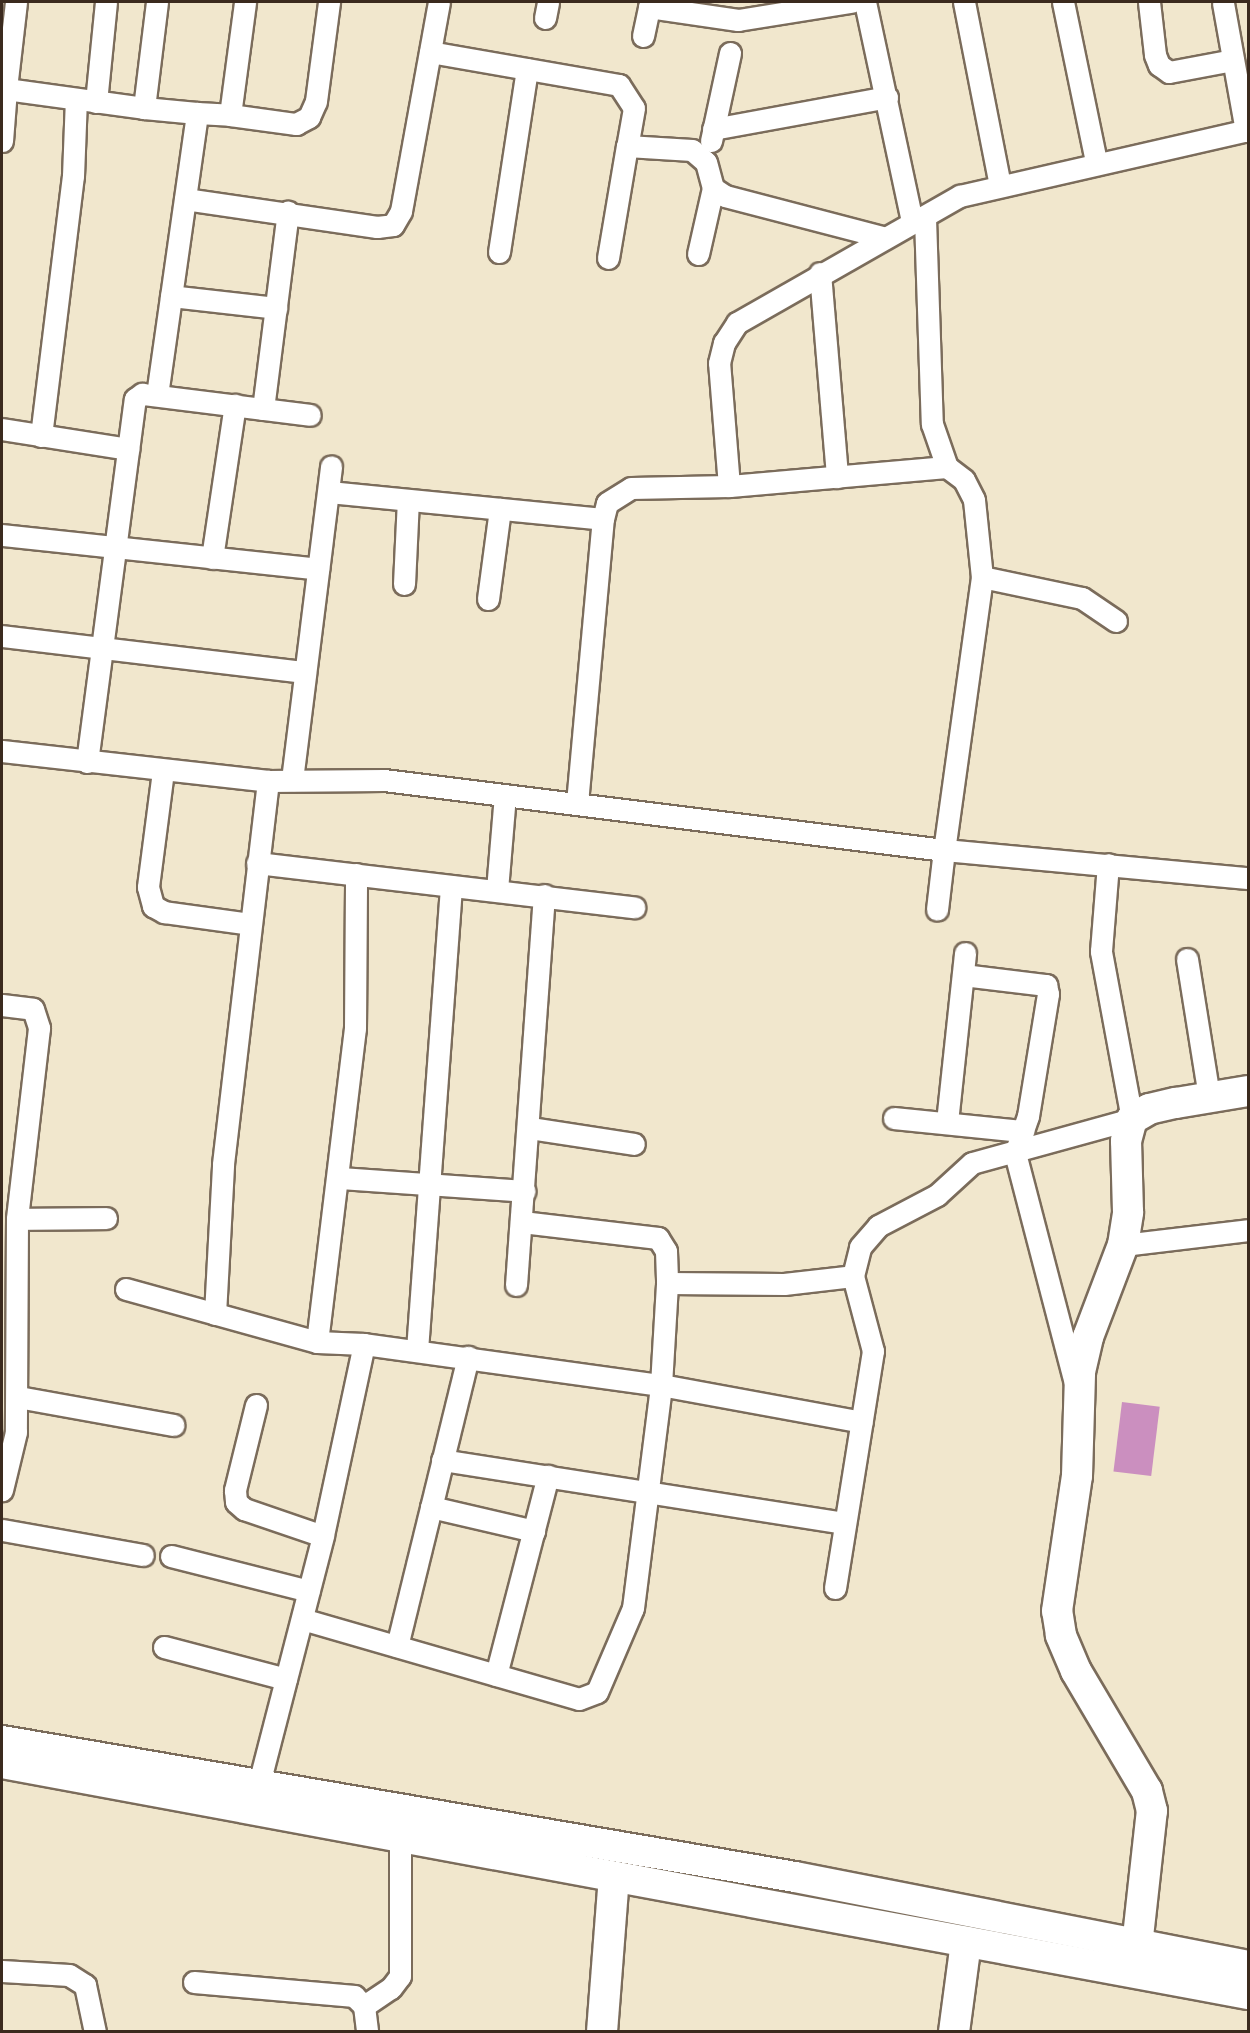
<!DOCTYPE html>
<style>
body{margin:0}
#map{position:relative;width:1250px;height:2033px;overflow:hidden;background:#f1e7cd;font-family:Kalam,sans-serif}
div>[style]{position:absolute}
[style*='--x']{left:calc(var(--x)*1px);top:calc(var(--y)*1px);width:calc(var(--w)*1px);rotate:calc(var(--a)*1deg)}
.building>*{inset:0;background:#cb8fbf;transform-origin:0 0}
.roads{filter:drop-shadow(2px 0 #7b6c5b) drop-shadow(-2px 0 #7b6c5b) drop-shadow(0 2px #7b6c5b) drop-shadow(0 -2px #7b6c5b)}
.street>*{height:21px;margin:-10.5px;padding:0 10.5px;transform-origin:10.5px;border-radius:10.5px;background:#fff}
.secondary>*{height:30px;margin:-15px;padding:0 15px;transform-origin:15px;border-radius:15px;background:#fff}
span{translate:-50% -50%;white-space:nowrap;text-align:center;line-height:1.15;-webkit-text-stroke:5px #fbf7ec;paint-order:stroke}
.frame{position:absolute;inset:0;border:3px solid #3b2a1e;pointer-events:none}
</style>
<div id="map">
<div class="building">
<i style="left:1122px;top:1402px;width:38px;height:70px;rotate:7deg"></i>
</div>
<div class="roads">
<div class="street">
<i style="--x:16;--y:2;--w:88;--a:96.6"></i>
<i style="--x:6;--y:89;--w:139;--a:7.8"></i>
<i style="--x:157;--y:2;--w:107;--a:97"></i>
<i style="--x:144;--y:108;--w:53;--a:5.4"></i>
<i style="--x:865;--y:2;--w:225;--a:77.9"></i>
<i style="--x:964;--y:2;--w:187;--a:78.9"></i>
<i style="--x:1063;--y:2;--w:163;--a:78.3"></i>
<i style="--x:1149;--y:2;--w:53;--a:83.5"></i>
<i style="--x:1155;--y:55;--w:11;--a:68"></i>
<i style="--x:1159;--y:65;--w:12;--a:35"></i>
<i style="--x:1169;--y:72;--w:65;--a:-10.6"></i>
<i style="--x:1223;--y:3;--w:130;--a:79.8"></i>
<i style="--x:649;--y:7;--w:90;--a:8.3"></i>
<i style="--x:738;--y:20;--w:114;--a:-9.1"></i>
<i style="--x:545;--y:18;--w:16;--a:-79"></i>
<i style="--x:643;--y:36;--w:35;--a:-78"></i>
<i style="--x:430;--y:52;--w:192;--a:9.9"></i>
<i style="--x:619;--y:85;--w:27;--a:57"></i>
<i style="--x:634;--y:108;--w:39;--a:100"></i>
<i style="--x:627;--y:146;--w:65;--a:3.5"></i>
<i style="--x:692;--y:150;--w:18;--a:41"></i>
<i style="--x:706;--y:162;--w:27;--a:75"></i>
<i style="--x:713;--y:188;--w:14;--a:34"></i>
<i style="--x:725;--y:196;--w:162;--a:14.6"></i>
<i style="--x:96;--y:102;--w:100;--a:-84.3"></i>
<i style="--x:230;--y:115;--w:67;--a:7.8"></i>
<i style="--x:296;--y:124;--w:15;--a:-28"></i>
<i style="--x:309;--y:117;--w:17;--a:-66"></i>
<i style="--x:316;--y:101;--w:100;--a:-82.5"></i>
<i style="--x:713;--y:129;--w:177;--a:-10.4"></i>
<i style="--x:2;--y:141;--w:52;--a:-85.6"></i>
<i style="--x:711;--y:141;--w:90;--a:-77.8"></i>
<i style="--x:185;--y:199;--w:194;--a:8.3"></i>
<i style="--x:377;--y:227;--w:16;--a:-7"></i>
<i style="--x:393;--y:225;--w:16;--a:-60"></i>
<i style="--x:401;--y:211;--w:212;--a:-79.7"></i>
<i style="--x:925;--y:218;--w:206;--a:88.1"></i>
<i style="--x:932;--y:424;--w:46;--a:70.8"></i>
<i style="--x:947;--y:467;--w:21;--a:37"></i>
<i style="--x:964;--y:480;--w:22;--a:63"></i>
<i style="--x:974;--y:500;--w:77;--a:84.1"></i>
<i style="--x:982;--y:577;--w:276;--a:97.9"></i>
<i style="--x:944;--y:850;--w:305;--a:5.3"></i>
<i style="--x:499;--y:252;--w:185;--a:-81.3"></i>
<i style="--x:698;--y:254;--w:68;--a:-77.2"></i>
<i style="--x:608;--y:258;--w:114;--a:-80.4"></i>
<i style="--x:820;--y:273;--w:205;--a:85.2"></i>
<i style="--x:171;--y:296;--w:106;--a:6.5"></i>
<i style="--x:157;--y:395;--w:285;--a:-81.9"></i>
<i style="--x:197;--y:113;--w:33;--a:3"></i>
<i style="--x:230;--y:115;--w:114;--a:-82.4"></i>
<i style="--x:263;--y:409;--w:199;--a:-82.8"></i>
<i style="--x:2;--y:429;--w:128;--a:9"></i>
<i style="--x:41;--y:436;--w:262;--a:-83"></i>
<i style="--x:73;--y:176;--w:77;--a:-87.8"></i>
<i style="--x:729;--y:486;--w:123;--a:-94.6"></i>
<i style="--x:719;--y:363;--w:21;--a:-76"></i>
<i style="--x:724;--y:343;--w:24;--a:-57"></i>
<i style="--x:737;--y:323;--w:257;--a:-29.7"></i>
<i style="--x:960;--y:196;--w:295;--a:-12.9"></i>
<i style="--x:329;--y:492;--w:275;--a:5.6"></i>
<i style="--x:603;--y:519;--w:16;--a:-76"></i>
<i style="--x:607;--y:503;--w:28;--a:-32"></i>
<i style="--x:631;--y:488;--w:98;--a:-1.2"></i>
<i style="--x:729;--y:486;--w:219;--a:-5"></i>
<i style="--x:2;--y:535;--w:318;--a:6.1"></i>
<i style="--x:212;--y:558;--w:155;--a:-81.5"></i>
<i style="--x:982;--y:577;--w:102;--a:11.9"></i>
<i style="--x:1082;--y:598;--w:41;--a:34.1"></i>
<i style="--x:404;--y:584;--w:84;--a:-87.3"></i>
<i style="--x:488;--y:599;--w:91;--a:-82.4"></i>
<i style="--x:2;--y:636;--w:305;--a:6.8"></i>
<i style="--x:2;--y:751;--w:268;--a:6.4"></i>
<i style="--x:268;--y:781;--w:116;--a:-0.5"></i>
<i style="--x:384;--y:780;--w:564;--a:7.13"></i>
<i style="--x:944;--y:850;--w:60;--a:96.7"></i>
<i style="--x:87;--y:762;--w:366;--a:-82.5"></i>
<i style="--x:135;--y:399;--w:9;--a:-36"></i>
<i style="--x:142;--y:394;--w:169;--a:7.1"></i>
<i style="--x:163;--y:771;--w:117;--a:97.4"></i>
<i style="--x:148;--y:887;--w:20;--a:75"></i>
<i style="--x:153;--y:906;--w:13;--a:29"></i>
<i style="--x:164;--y:912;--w:87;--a:7.9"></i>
<i style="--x:292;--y:780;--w:316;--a:-82.9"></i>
<i style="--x:577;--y:803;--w:285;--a:-84.8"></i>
<i style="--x:257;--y:863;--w:380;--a:6.7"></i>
<i style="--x:497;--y:890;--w:95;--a:-85.2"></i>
<i style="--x:1187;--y:959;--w:139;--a:80.9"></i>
<i style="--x:963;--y:975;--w:84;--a:6.9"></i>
<i style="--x:1046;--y:985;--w:9;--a:77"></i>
<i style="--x:1048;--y:994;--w:124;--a:99.3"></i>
<i style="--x:1028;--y:1116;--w:39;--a:109"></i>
<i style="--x:1015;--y:1153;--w:238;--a:75.4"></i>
<i style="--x:2;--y:1005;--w:31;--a:7"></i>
<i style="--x:33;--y:1009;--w:20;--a:72"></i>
<i style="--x:39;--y:1028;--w:192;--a:96.6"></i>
<i style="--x:17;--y:1219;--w:213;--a:90.3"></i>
<i style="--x:16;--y:1432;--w:60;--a:103.6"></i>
<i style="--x:894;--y:1118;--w:130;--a:5.8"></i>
<i style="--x:947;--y:1122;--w:170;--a:-83.9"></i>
<i style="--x:530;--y:1128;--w:105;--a:8.7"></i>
<i style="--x:340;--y:1178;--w:185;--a:4"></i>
<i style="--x:17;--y:1219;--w:89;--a:-0.6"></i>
<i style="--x:522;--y:1222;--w:137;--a:6.7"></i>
<i style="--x:658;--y:1238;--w:15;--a:58"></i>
<i style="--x:666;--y:1251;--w:32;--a:88"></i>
<i style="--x:667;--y:1283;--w:117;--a:0.5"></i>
<i style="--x:784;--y:1284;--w:69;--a:-6.6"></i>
<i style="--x:853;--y:1276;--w:30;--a:-76"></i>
<i style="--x:860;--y:1247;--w:28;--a:-49"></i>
<i style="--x:878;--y:1226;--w:67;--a:-27.7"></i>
<i style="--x:937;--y:1195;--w:47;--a:-42.4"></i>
<i style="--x:972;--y:1163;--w:166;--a:-15.4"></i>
<i style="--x:1132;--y:1119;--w:171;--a:-100.5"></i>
<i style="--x:1101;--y:951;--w:87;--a:-85.4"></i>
<i style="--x:1123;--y:1245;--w:126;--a:-6.8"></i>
<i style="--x:516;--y:1285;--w:391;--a:-85.9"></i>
<i style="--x:126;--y:1289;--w:198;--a:15.5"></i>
<i style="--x:317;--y:1342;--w:47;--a:2.4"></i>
<i style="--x:364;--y:1344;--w:196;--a:102.1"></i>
<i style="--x:323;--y:1536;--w:271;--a:104.5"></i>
<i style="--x:215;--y:1314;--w:150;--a:-86.9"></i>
<i style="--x:223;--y:1164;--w:386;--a:-83.3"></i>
<i style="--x:317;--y:1342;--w:316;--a:-83.1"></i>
<i style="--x:355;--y:1028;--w:154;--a:-89.6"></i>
<i style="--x:364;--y:1344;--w:300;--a:7.9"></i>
<i style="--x:661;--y:1385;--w:204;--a:10.4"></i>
<i style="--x:417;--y:1350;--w:465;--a:-85.8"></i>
<i style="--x:18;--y:1397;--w:158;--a:10.2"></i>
<i style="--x:256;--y:1405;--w:88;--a:103.9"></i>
<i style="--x:235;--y:1490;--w:12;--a:85"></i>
<i style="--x:236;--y:1502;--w:11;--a:41"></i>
<i style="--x:244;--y:1509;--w:83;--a:18.9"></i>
<i style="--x:442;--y:1460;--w:408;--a:8.9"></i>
<i style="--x:431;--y:1507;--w:106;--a:13.1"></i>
<i style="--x:2;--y:1530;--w:143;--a:10.1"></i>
<i style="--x:171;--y:1556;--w:142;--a:14.2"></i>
<i style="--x:835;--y:1588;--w:240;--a:-80.9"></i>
<i style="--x:873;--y:1351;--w:78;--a:-104.9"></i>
<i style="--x:302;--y:1619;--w:288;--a:16.1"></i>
<i style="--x:579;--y:1699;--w:19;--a:-21"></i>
<i style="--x:597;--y:1692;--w:91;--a:-66.8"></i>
<i style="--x:633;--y:1608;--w:225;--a:-82.8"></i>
<i style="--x:661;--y:1385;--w:102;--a:-86.6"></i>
<i style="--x:397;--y:1646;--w:298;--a:-76.2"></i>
<i style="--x:164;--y:1647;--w:126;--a:14.7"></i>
<i style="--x:496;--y:1675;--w:206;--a:-75.4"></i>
<i style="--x:2;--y:1971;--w:67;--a:3.4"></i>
<i style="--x:69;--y:1975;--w:19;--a:32"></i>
<i style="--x:85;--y:1985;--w:48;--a:78"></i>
<i style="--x:194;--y:1982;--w:161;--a:5"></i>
<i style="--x:354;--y:1996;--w:14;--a:45"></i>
<i style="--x:364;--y:2006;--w:26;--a:83"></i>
<i style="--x:364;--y:2006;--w:32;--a:-34"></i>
<i style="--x:391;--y:1988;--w:15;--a:-53"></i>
<i style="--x:400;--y:1976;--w:140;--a:-90"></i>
</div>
<div class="secondary">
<i style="--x:2;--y:1741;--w:805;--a:9.73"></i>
<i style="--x:795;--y:1877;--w:462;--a:11.1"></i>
<i style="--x:2;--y:1763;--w:1267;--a:10.5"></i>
<i style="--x:1135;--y:1964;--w:154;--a:-83.7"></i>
<i style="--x:1152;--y:1811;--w:21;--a:-104"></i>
<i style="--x:1147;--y:1791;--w:139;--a:-120.6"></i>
<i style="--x:1076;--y:1671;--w:39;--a:-113"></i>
<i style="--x:1061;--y:1635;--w:24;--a:-99"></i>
<i style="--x:1057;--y:1611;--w:136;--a:-81.6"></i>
<i style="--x:1077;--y:1476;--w:104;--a:-88.3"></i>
<i style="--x:1080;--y:1372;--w:36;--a:-77"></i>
<i style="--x:1088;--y:1337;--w:98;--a:-69.2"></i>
<i style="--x:1123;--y:1245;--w:33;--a:-81"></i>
<i style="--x:1128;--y:1212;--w:71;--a:-91.6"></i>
<i style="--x:1126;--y:1141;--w:23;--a:-75"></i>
<i style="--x:1132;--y:1119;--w:20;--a:-30"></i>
<i style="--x:1149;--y:1109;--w:28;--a:-13"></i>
<i style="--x:1176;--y:1103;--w:73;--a:-9.5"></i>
<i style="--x:602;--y:2032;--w:155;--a:-85.6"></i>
<i style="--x:954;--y:2032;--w:91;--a:-82.4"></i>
</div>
</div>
<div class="frame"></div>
</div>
